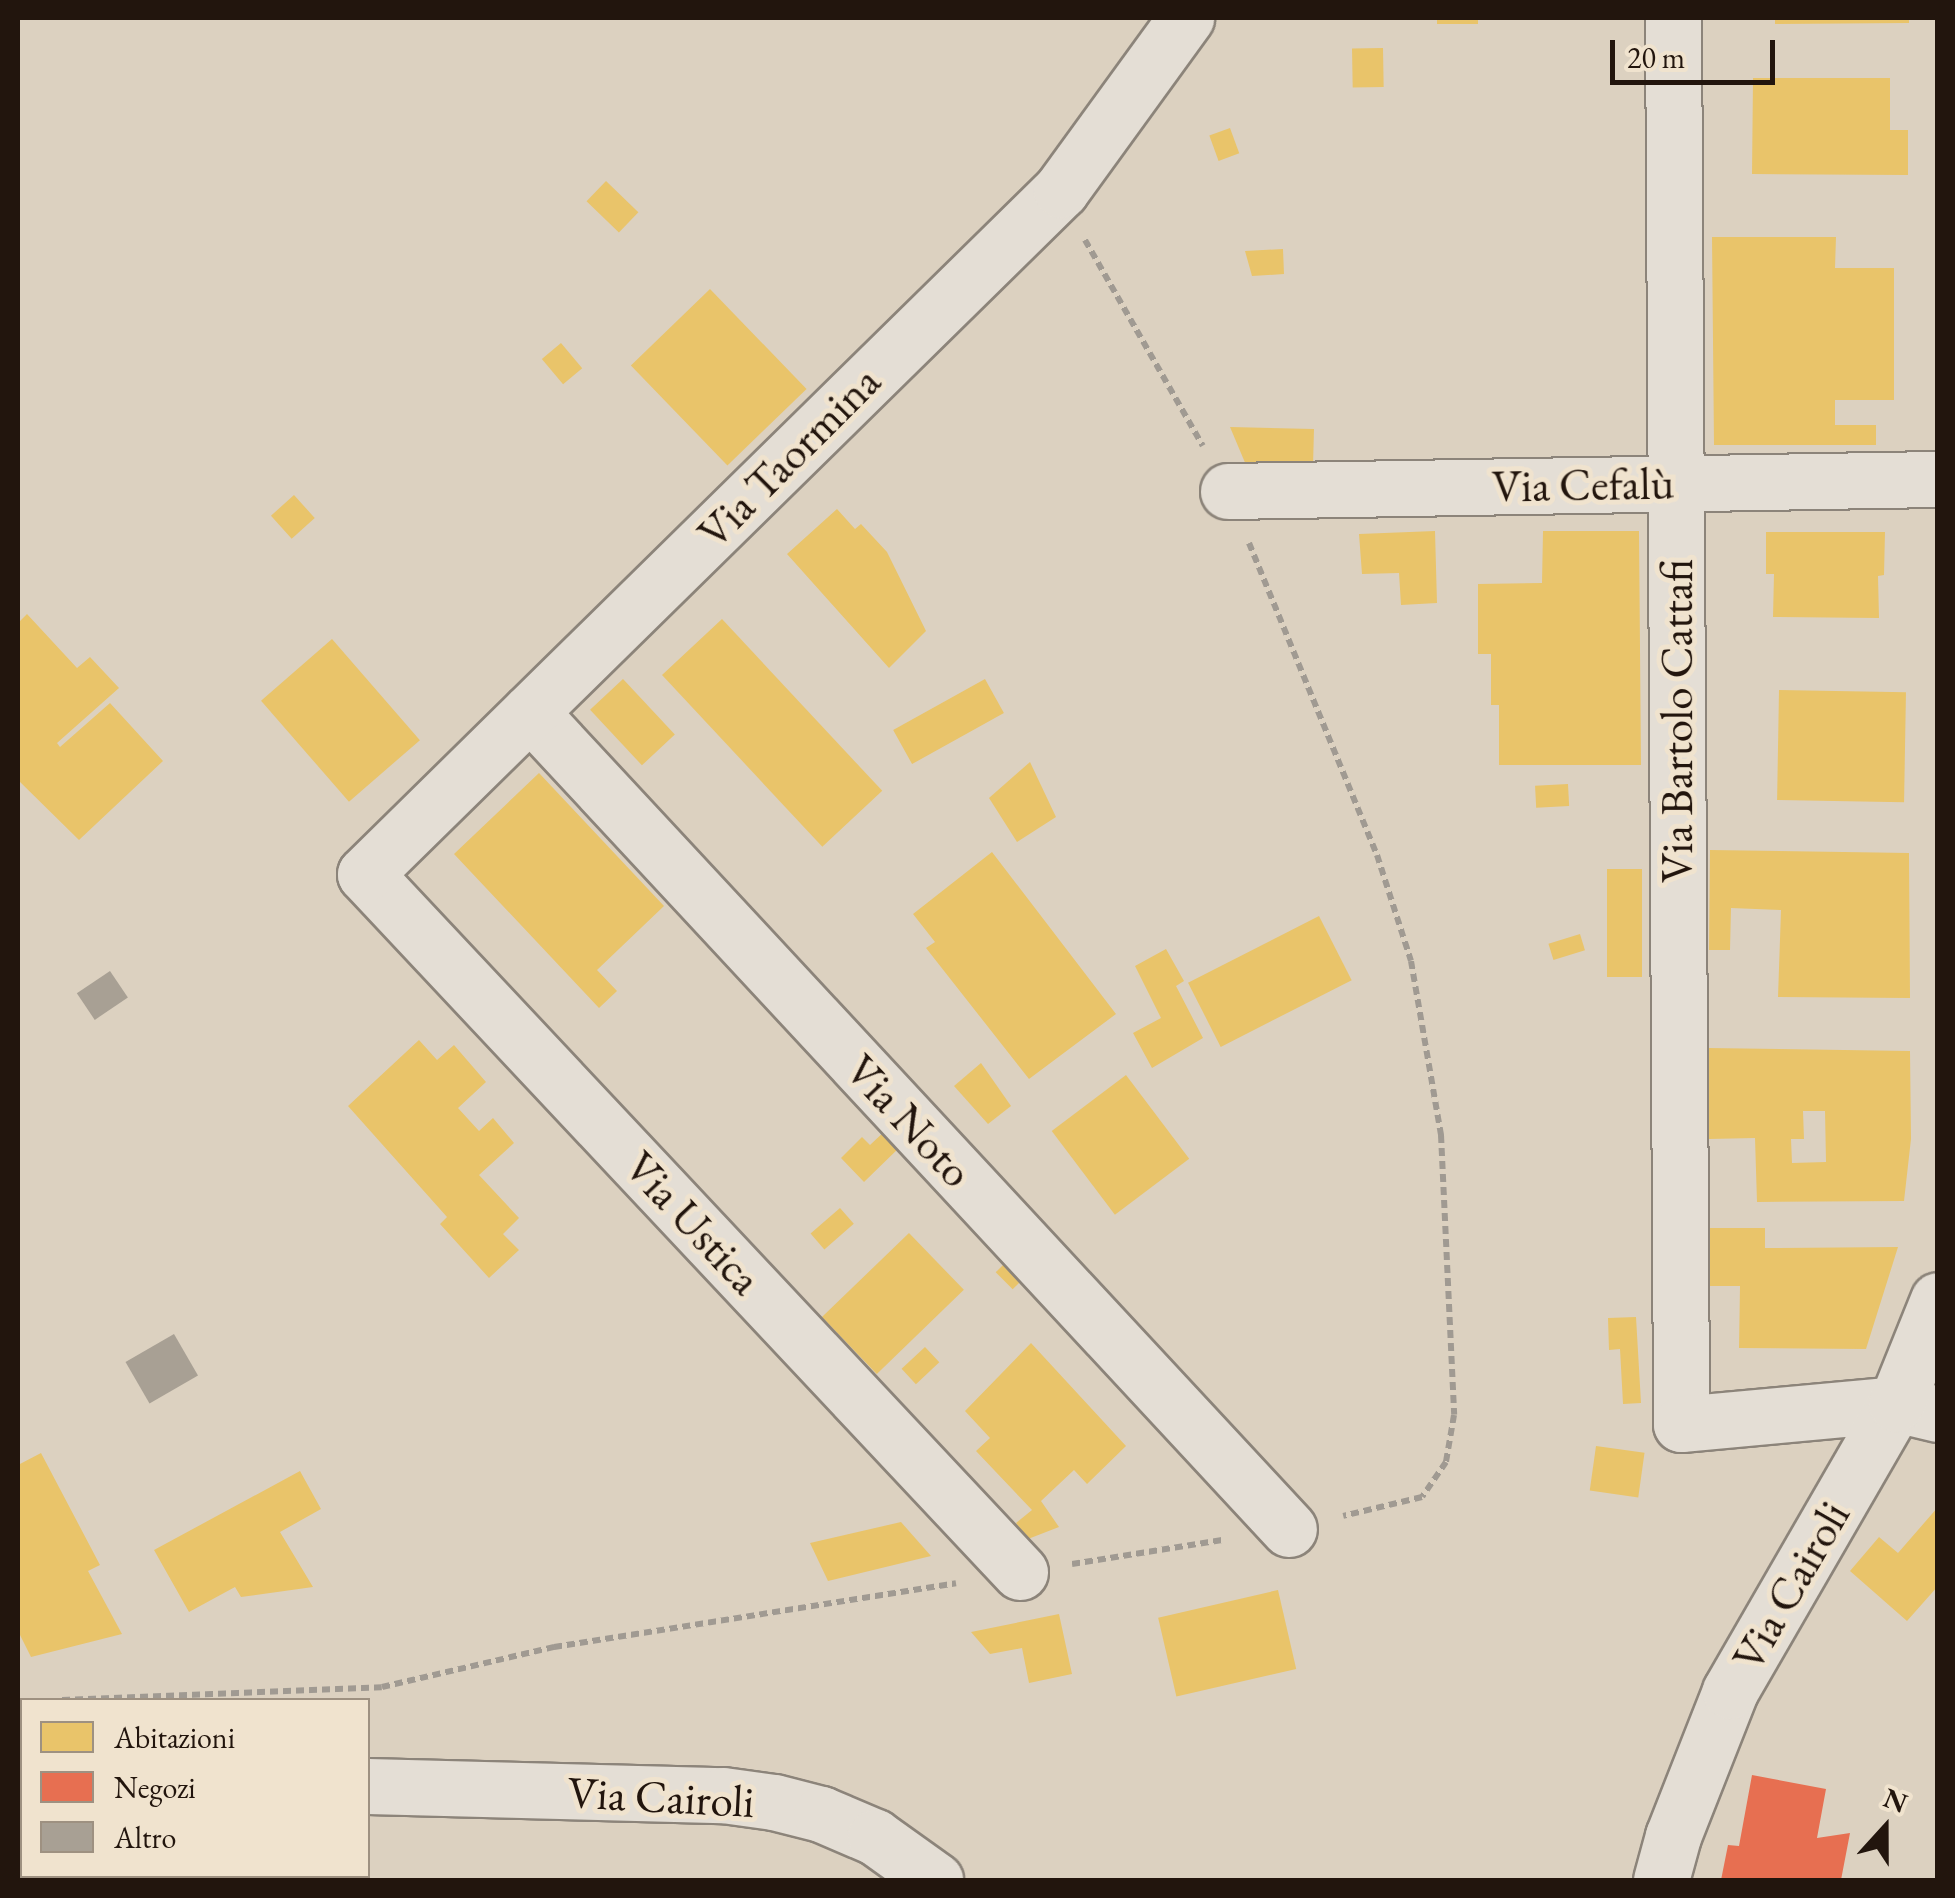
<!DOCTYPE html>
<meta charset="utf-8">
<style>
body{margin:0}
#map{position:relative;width:1955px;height:1898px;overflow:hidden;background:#dcd1c0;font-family:"EB Garamond",serif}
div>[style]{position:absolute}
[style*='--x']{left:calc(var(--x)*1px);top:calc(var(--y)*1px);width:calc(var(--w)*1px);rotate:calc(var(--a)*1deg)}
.homes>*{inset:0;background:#e9c46a;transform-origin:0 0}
.shops>*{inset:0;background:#e76f51}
.building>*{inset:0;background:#a8a094;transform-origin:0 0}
.path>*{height:6px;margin-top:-3px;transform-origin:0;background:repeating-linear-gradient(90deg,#a09a92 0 8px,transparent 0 13px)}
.roads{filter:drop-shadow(2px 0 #8c847a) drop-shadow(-2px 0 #8c847a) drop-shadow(0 2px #8c847a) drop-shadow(0 -2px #8c847a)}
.minor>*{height:55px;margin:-27.5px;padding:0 27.5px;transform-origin:27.5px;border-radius:27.5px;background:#e4ded5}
span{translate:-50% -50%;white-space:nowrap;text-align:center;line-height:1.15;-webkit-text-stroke:10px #f0e3ce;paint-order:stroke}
.street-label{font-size:45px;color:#22150d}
.frame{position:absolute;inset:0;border:20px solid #22150d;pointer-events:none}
.legend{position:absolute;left:20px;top:1698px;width:350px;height:180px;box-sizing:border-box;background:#f0e3ce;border:2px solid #9e9181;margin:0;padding:12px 18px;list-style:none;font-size:30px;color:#22150d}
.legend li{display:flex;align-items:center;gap:20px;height:50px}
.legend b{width:50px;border:2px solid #9e9181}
.north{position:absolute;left:1835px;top:1778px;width:100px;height:100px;-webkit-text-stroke:8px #f0e3ce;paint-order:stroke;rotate:21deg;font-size:28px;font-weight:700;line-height:40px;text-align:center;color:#22150d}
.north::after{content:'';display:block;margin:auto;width:35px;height:45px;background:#22150d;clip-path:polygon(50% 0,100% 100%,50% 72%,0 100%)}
.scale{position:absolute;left:1610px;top:40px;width:165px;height:45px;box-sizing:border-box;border:5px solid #22150d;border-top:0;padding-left:12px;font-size:30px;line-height:35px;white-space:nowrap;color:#22150d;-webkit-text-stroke:8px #f0e3ce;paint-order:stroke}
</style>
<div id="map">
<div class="homes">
<i style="left:1437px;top:18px;width:41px;height:6px"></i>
<i style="clip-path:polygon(1775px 18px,1909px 18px,1909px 23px,1775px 24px)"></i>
<i style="left:1383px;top:48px;width:39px;height:31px;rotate:89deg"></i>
<i style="clip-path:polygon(1753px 78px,1890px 78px,1890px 130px,1908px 130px,1908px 175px,1752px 174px)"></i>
<i style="left:1230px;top:128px;width:27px;height:22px;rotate:70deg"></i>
<i style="left:606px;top:181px;width:45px;height:28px;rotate:44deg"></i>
<i style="clip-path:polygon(1712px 237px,1836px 237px,1835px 268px,1894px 268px,1894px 400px,1835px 400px,1835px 425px,1876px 425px,1876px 445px,1714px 445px)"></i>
<i style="clip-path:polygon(1283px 249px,1284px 274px,1252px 276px,1245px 251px)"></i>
<i style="left:710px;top:289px;width:139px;height:110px;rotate:46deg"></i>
<i style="left:561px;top:343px;width:33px;height:25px;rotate:50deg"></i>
<i style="clip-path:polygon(1230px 427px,1314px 429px,1313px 466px,1246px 465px)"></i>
<i style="left:294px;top:495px;width:31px;height:31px;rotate:48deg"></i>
<i style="clip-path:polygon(837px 509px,855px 529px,861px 524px,887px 552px,926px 631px,889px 668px,787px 554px)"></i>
<i style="clip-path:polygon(1435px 531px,1437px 603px,1401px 605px,1399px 573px,1362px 574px,1359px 534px)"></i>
<i style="clip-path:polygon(1543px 531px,1639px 531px,1641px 765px,1499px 765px,1499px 705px,1491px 705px,1491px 654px,1478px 654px,1478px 584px,1542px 583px)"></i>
<i style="clip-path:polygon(1766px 532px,1885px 532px,1884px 575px,1878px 576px,1879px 618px,1773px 617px,1774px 574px,1766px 574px)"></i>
<i style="clip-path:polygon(27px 614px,77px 668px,90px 657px,119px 688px,57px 743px,60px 747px,110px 703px,163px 761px,79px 840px,18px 780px,18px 623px)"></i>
<i style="left:722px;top:619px;width:235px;height:82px;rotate:47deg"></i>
<i style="left:332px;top:639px;width:134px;height:94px;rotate:49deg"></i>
<i style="left:623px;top:679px;width:76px;height:45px;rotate:47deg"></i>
<i style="left:985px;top:679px;width:39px;height:105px;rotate:61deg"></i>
<i style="left:1779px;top:690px;width:127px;height:110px;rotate:1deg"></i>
<i style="clip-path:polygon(1030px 762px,1056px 817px,1017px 842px,989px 798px)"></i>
<i style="clip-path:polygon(539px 773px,664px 906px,597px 970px,617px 991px,599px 1008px,454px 854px)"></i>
<i style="left:1568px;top:784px;width:22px;height:33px;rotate:87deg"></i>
<i style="clip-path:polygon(1710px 850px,1909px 853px,1910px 998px,1778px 997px,1781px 910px,1731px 908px,1730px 950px,1709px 950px)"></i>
<i style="clip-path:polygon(992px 852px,1116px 1014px,1029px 1079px,926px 948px,935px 942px,913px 914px)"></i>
<i style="left:1607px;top:869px;width:35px;height:108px"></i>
<i style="left:1319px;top:916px;width:72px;height:147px;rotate:63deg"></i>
<i style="left:1580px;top:934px;width:17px;height:33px;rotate:73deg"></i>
<i style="clip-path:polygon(1166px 949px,1184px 981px,1176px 986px,1203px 1038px,1152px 1068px,1133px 1033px,1161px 1018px,1135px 966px)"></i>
<i style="clip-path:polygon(419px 1040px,437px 1060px,454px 1045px,486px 1082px,458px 1108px,479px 1131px,493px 1118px,514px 1143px,479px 1175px,519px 1218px,503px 1234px,519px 1250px,489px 1278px,440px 1224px,447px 1217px,348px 1106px)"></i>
<i style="clip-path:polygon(evenodd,1708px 1048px,1910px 1051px,1911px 1139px,1904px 1201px,1757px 1202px,1755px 1138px,1709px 1139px,1708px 1048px,1803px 1111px,1825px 1111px,1826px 1162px,1792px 1163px,1791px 1139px,1804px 1139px,1803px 1111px)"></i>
<i style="clip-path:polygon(981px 1063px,1011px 1106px,988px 1124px,954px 1086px)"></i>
<i style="left:1126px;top:1075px;width:105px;height:93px;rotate:53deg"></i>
<i style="clip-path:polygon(886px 1130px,902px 1145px,864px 1182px,841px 1158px,862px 1137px,870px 1145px)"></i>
<i style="left:840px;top:1208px;width:21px;height:39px;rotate:49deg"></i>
<i style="clip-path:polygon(1709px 1228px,1765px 1228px,1765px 1248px,1898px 1247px,1866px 1349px,1739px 1348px,1740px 1286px,1710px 1286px)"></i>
<i style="left:909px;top:1233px;width:79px;height:121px;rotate:46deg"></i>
<i style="left:1007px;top:1261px;width:24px;height:16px;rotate:45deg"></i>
<i style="clip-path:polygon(1636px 1317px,1641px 1403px,1623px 1404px,1620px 1349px,1609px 1350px,1608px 1318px)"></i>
<i style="clip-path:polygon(1031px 1343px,1126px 1446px,1087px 1484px,1074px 1470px,1041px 1501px,1059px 1527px,1028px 1539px,1016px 1523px,1032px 1510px,976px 1451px,990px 1438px,965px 1411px)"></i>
<i style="left:925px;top:1347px;width:21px;height:32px;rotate:47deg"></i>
<i style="left:1596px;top:1446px;width:49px;height:45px;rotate:8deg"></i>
<i style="clip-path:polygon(41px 1453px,100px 1565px,88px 1571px,122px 1634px,31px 1657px,18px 1631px,18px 1465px)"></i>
<i style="clip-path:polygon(300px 1471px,321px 1509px,280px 1532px,313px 1587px,241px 1597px,235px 1587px,189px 1612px,154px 1550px)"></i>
<i style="clip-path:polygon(1938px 1507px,1938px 1586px,1907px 1621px,1850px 1571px,1879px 1537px,1898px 1553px)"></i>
<i style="clip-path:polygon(901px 1522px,931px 1556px,828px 1581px,810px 1543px)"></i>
<i style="left:1278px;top:1590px;width:81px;height:123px;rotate:77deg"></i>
<i style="clip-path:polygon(1059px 1614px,1072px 1674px,1029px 1683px,1022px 1648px,990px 1654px,971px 1632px)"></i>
<i style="clip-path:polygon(1773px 1850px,1818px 1857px,1814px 1880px,1768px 1880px)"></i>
</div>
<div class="shops">
<i style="clip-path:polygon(1752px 1775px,1826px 1789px,1817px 1838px,1850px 1833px,1841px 1880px,1721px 1880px,1728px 1845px,1739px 1846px)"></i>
</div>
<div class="building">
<i style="left:110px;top:971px;width:32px;height:40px;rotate:56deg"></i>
<i style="left:174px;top:1334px;width:48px;height:56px;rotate:60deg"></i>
</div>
<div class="path">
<i style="--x:1085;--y:240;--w:237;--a:60.2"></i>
<i style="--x:1249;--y:543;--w:337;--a:67.7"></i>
<i style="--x:1377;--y:855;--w:111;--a:72.2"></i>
<i style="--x:1411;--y:961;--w:177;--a:80.2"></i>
<i style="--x:1441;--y:1135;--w:280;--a:87.3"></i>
<i style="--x:1454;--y:1415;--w:48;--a:99.7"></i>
<i style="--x:1446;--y:1462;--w:42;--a:124.4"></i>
<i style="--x:1422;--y:1497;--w:81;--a:166.5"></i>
<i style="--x:1072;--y:1564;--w:152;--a:-9.1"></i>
<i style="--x:62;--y:1700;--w:320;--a:-2.3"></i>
<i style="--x:382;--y:1687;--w:177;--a:-13.1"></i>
<i style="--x:554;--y:1647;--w:407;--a:-9"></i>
<i style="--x:18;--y:1704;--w:4;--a:0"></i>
</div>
<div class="roads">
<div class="minor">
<i style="--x:1673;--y:18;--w:1406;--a:89.67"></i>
<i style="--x:1681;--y:1424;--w:216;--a:-5.3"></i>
<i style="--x:1896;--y:1404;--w:43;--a:13.4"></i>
<i style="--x:1228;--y:491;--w:710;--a:-0.97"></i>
<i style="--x:530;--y:712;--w:1115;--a:47.11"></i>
<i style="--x:1020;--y:1572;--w:957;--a:-133.18"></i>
<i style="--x:365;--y:874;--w:976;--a:-44.5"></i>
<i style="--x:1061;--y:190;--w:213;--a:-54"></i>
<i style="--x:18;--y:1774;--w:4;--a:14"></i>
<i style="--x:368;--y:1786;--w:355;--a:1.5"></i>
<i style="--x:723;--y:1795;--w:51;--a:7.8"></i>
<i style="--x:774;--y:1802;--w:49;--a:14.3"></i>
<i style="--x:821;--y:1814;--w:59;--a:23.1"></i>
<i style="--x:875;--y:1837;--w:74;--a:35.6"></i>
<i style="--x:1661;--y:1880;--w:46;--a:-74.7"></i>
<i style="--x:1673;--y:1836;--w:156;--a:-68.5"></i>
<i style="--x:1730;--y:1691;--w:332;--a:-60"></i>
<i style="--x:1896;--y:1404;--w:112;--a:-68"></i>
</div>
</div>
<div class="street-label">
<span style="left:789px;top:457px;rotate:-45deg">Via Taormina</span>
<span style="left:1583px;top:485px;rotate:-1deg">Via Cefalù</span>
<span style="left:1677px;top:721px;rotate:-90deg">Via Bartolo Cattafi</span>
<span style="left:909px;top:1121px;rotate:47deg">Via Noto</span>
<span style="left:693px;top:1223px;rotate:47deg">Via Ustica</span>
<span style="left:1791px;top:1586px;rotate:-60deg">Via Cairoli</span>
<span style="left:661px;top:1797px;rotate:3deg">Via Cairoli</span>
</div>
<div class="frame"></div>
<ul class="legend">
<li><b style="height:28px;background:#e9c46a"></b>Abitazioni</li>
<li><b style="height:28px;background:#e76f51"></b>Negozi</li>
<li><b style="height:28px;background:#a8a094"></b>Altro</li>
</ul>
<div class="north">N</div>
<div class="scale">20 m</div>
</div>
